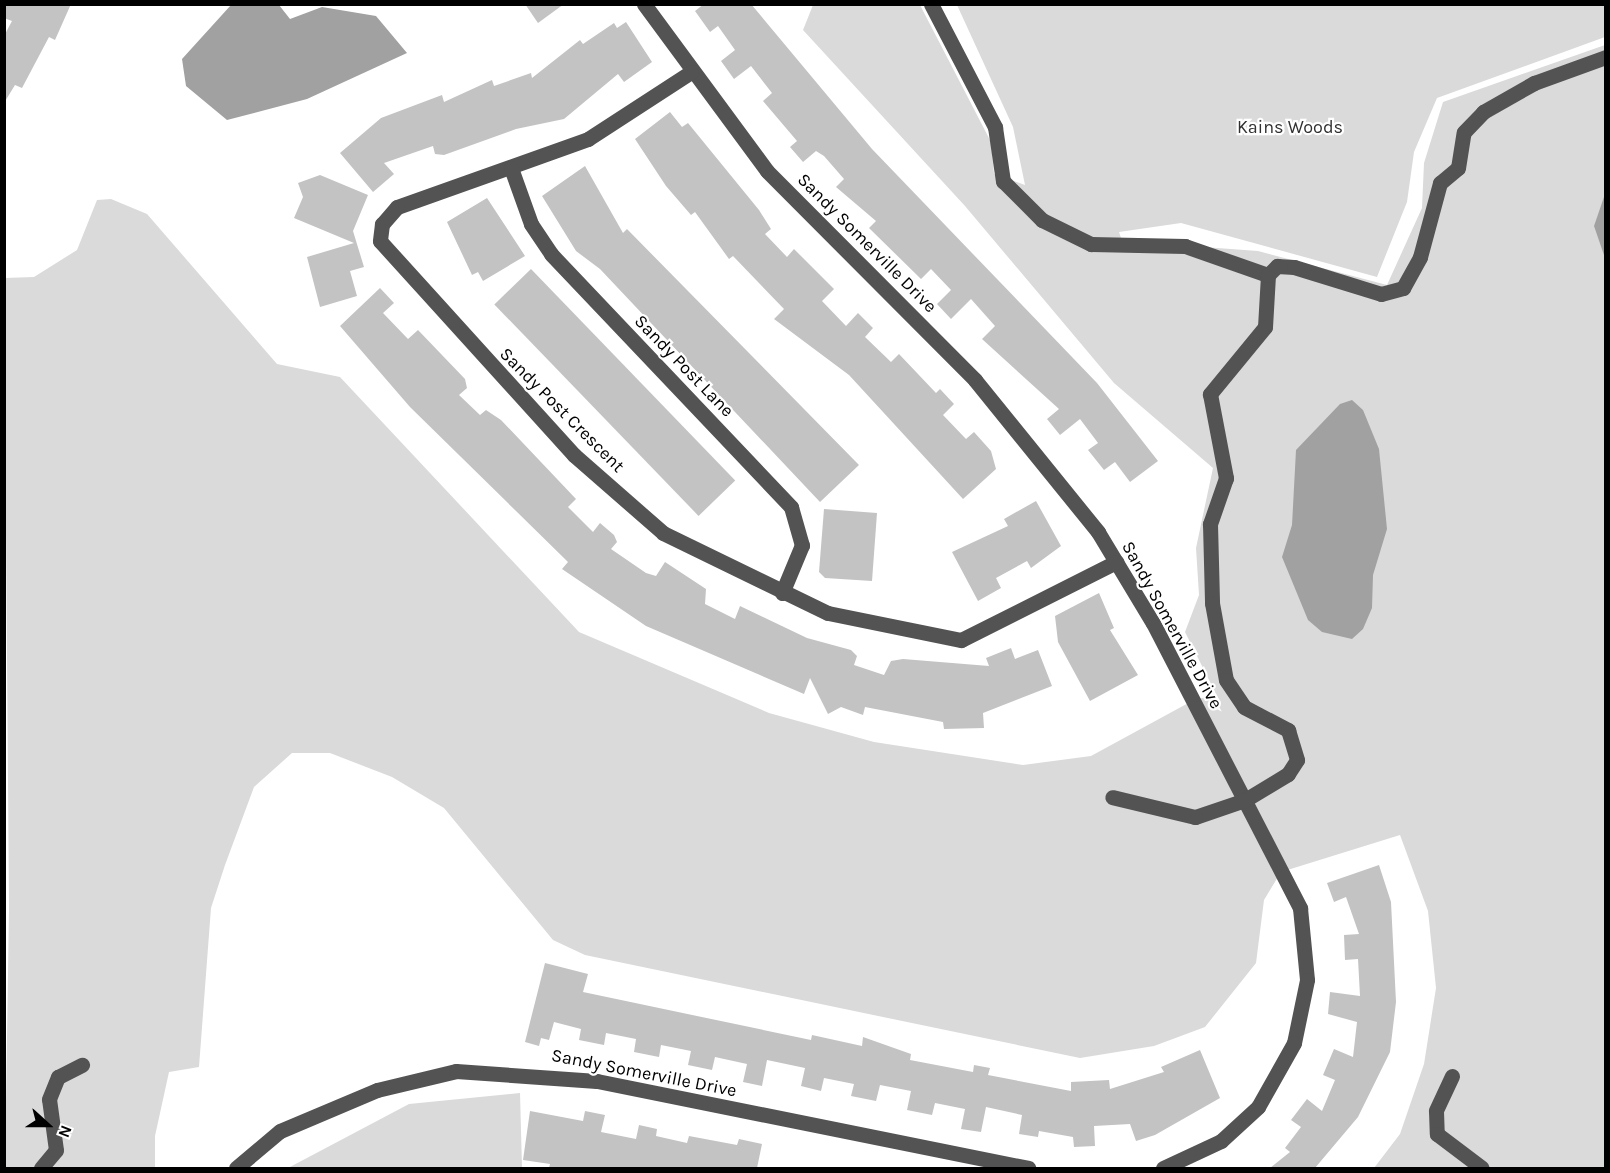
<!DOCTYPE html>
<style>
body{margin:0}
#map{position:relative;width:1610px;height:1173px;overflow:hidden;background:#fff;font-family:Karla,sans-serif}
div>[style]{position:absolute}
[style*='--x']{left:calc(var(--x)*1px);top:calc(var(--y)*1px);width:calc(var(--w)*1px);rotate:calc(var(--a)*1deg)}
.green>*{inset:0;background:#dadada}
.water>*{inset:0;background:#a1a1a1}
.building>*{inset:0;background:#c3c3c3;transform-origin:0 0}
.minor>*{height:15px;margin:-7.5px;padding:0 7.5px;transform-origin:7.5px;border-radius:7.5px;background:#535353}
span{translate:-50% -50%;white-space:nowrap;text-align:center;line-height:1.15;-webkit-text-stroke:4.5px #fff;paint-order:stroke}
.park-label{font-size:18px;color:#313131}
.street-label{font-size:18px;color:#000}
.frame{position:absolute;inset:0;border:6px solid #000;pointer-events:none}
.north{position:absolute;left:18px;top:1095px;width:60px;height:60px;-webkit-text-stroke:4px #fff;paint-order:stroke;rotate:111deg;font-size:16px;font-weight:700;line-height:24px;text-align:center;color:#000}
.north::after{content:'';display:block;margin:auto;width:21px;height:27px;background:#000;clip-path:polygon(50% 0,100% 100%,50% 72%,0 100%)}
</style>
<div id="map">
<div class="green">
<i style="clip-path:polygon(813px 5px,920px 5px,991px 142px,994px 174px,1025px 185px,1013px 127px,957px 5px,1605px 5px,1605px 37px,1437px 98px,1414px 152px,1407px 202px,1377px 277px,1181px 223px,1119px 232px,1122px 241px,1258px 251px,1387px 285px,1422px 208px,1424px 163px,1443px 102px,1605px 45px,1605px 1168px,1374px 1168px,1400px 1134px,1424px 1064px,1436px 988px,1428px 911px,1400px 835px,1281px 872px,1264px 900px,1256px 963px,1205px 1027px,1154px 1046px,1080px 1058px,585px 955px,553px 940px,444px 808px,392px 777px,330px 753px,292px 753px,254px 787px,225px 865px,211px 908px,199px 1067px,169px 1072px,155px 1136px,155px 1168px,5px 1168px,9px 908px,4px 278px,34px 277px,77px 250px,97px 200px,111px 199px,147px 214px,277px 364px,340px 377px,579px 632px,769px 713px,874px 742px,1023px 765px,1091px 756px,1192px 701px,1216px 694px,1185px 632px,1199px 595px,1196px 548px,1213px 468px,1114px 383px,965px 206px,803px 30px)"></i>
<i style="clip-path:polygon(520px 1093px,522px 1168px,288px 1168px,409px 1104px)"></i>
</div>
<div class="water">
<i style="clip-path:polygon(231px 5px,279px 5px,290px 19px,322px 7px,376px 16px,407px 53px,307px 99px,227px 120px,186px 86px,182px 59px)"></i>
<i style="clip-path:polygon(1605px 194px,1605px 258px,1594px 226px)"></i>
<i style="clip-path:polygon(1352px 400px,1363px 410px,1379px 449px,1387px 529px,1373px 575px,1372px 608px,1363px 629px,1352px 639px,1322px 632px,1308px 620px,1282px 557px,1292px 525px,1296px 450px,1340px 404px)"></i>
</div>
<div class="building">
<i style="clip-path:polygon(4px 4px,71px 4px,55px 40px,49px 37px,22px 88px,15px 85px,4px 103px,4px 36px,12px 21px,4px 18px)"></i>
<i style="clip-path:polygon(525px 4px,564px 4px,538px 23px)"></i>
<i style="clip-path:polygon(704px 4px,751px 4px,872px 149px,1097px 383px,1158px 461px,1130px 482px,1115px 462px,1104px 470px,1088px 450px,1098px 443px,1080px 419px,1060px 435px,1047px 419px,1059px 409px,982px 339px,995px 326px,971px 299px,951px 319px,937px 304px,951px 290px,931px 269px,921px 279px,869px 228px,876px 221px,836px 187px,844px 179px,824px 156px,816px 151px,803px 162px,790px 147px,797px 141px,763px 101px,772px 93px,751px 66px,734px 79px,721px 61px,735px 50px,718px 26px,710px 32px,695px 11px)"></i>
<i style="clip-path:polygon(626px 22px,652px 62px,624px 82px,618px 74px,564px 119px,516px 129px,444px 155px,435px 154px,433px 146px,384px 163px,394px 174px,373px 192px,340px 153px,381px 118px,442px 95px,444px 102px,492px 80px,494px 86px,531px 73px,532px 78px,580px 40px,583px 44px,614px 23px,617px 28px)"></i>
<i style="clip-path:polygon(670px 112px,682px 127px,688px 123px,759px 210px,771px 229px,765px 234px,787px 257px,794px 249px,834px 289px,822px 301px,846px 326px,858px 313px,873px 328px,865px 337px,891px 362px,899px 354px,936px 393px,940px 389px,954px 404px,943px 415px,966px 439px,974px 432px,991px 451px,996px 469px,963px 499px,849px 375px,774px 319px,784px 309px,733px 256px,729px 259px,695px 212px,691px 215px,666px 186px,635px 139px)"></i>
<i style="clip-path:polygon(585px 166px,623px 233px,627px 229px,859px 465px,820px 502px,600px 269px,576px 251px,542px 196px)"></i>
<i style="clip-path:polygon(320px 175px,368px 195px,353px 231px,364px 267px,350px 271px,357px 296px,320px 307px,307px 257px,354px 243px,294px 218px,303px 197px,298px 183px)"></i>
<i style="clip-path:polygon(487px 198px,525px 256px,483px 281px,478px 272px,472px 275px,447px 222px)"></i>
<i style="left:531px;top:269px;width:294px;height:51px;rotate:46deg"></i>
<i style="clip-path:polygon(380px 288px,394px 303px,383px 313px,408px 339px,418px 330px,465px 379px,467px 388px,459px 395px,480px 415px,486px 410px,501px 420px,576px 499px,568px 507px,593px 532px,600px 523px,614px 535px,617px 542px,611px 549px,646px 573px,656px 576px,665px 562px,706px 589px,705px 604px,735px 619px,740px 606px,807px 638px,851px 650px,857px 656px,854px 665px,884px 675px,891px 661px,903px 659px,989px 666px,986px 658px,1011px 648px,1015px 659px,1038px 650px,1052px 686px,983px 713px,984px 728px,944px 729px,943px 722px,865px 707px,863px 715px,841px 707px,828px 714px,810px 678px,804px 694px,646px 626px,562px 569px,568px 562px,410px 407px,340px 326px)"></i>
<i style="clip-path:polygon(1036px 501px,1061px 546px,1031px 568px,1027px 561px,996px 578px,1001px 588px,978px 601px,952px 552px,1008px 526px,1004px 519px)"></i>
<i style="clip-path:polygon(824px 509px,877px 513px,872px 581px,825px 578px,819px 572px)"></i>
<i style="clip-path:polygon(1099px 593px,1114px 628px,1110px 630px,1138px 675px,1090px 701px,1058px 642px,1055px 616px)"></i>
<i style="clip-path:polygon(1379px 865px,1391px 902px,1396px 1002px,1390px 1052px,1358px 1117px,1315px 1168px,1270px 1168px,1290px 1152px,1285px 1148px,1301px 1127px,1291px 1120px,1307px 1099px,1322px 1111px,1335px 1080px,1323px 1075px,1334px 1049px,1353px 1057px,1357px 1022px,1328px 1014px,1330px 992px,1360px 996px,1358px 959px,1345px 960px,1344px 935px,1359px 934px,1346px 897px,1334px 902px,1327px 883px)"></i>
<i style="clip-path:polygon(545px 963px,588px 974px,583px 992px,811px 1040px,812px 1035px,862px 1046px,863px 1037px,911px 1054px,910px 1060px,973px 1072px,974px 1065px,990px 1068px,988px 1075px,1071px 1091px,1071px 1082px,1109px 1080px,1110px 1089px,1164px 1072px,1161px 1067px,1200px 1050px,1220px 1098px,1155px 1135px,1136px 1141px,1130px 1124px,1094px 1126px,1095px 1146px,1074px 1147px,1073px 1137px,1039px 1131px,1038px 1137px,1019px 1134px,1022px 1115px,986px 1107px,981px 1132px,961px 1129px,965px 1109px,935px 1103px,932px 1115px,907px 1110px,911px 1091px,880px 1085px,876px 1101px,851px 1096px,854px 1084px,824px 1078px,821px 1091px,801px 1086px,805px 1068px,767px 1060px,762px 1086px,743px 1082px,747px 1064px,715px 1057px,712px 1070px,688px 1065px,691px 1051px,661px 1045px,659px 1057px,634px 1052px,636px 1039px,606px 1033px,604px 1045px,579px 1040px,581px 1029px,554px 1022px,549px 1040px,541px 1038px,539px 1046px,525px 1042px)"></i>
<i style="clip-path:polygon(530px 1111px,583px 1121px,585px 1111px,605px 1115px,601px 1132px,636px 1139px,639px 1125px,657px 1129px,656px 1136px,687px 1143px,689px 1136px,737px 1145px,739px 1139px,762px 1144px,757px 1168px,549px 1168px,550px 1164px,523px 1160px)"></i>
</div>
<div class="minor">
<i style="--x:644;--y:4;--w:207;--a:53.6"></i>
<i style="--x:767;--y:171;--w:295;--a:45.1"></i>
<i style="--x:975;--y:380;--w:196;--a:51"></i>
<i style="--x:1098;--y:532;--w:106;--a:58.9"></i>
<i style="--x:1153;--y:623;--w:321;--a:62.7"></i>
<i style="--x:1300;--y:908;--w:72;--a:84.4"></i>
<i style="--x:1307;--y:980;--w:64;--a:101.7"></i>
<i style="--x:1294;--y:1043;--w:73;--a:119.4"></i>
<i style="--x:1258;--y:1107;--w:50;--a:137.4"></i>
<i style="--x:1221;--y:1141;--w:64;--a:155"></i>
<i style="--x:931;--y:4;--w:139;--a:62.5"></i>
<i style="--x:995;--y:127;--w:55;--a:81.6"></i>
<i style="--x:1003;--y:181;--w:55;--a:45"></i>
<i style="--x:1042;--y:220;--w:55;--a:26.1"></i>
<i style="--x:1091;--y:244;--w:94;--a:1.2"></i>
<i style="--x:1185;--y:246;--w:88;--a:19.3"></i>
<i style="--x:1268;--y:275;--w:52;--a:93.3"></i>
<i style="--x:1265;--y:327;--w:87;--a:129.4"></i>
<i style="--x:1210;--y:394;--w:86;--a:79.2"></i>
<i style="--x:1226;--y:478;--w:49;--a:109.2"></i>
<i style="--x:1210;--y:524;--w:79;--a:88.5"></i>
<i style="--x:1212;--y:603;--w:78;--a:79.7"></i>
<i style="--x:1226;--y:680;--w:32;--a:56"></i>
<i style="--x:1244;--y:707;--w:50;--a:27.6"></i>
<i style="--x:1288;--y:730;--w:31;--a:73"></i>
<i style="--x:1297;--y:760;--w:17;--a:123"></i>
<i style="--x:1288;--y:774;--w:50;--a:148.8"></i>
<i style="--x:1245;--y:800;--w:53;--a:161.2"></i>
<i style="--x:1195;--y:817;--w:85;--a:-166.5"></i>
<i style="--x:691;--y:72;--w:123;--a:147"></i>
<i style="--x:588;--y:139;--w:203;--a:160.4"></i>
<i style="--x:397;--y:207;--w:23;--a:131"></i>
<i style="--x:382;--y:224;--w:17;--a:97"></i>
<i style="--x:380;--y:241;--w:289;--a:47.8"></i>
<i style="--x:574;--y:455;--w:118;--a:41.2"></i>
<i style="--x:663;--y:533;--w:183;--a:25.9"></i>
<i style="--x:828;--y:613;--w:136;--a:11.5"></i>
<i style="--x:961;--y:640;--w:174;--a:-26.7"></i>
<i style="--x:511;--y:168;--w:59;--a:70.3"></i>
<i style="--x:531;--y:224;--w:36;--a:56"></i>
<i style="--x:551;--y:254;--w:349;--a:46.5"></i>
<i style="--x:791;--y:507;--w:40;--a:74"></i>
<i style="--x:802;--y:545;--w:52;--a:112.6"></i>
<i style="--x:1268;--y:275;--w:13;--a:-45"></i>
<i style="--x:1277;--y:266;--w:17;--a:3"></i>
<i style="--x:1294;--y:267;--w:91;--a:17.2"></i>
<i style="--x:1381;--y:294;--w:23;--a:-15"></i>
<i style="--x:1403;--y:288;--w:35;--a:-61"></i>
<i style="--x:1420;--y:257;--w:77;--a:-74.9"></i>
<i style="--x:1440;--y:183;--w:23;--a:-40"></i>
<i style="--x:1458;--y:168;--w:36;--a:-81"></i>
<i style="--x:1464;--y:132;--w:28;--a:-46"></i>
<i style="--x:1483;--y:112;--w:59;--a:-29.6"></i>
<i style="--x:1534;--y:83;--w:77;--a:-19.9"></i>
<i style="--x:1452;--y:1076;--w:38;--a:115"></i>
<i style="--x:1436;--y:1111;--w:23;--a:88"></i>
<i style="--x:1437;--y:1134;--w:56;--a:37.1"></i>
<i style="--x:41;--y:1168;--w:23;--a:-50"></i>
<i style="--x:56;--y:1150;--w:51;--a:-97.8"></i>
<i style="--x:49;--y:1099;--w:24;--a:-68"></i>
<i style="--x:58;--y:1077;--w:27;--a:-27"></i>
<i style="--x:236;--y:1168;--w:57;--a:-40.1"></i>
<i style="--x:280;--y:1131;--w:105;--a:-22.9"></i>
<i style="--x:377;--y:1090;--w:81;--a:-13.5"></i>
<i style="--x:456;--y:1071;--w:141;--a:4.1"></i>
<i style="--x:597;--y:1081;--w:440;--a:11.4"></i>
</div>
<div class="park-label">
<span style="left:1290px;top:127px">Kains Woods</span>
</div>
<div class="street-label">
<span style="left:867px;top:243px;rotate:45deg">Sandy Somerville Drive</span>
<span style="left:684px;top:366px;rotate:46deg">Sandy Post Lane</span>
<span style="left:562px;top:410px;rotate:45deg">Sandy Post Crescent</span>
<span style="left:1172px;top:625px;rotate:61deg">Sandy Somerville Drive</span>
<span style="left:644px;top:1073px;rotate:11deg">Sandy Somerville Drive</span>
</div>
<div class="frame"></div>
<div class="north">N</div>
</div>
